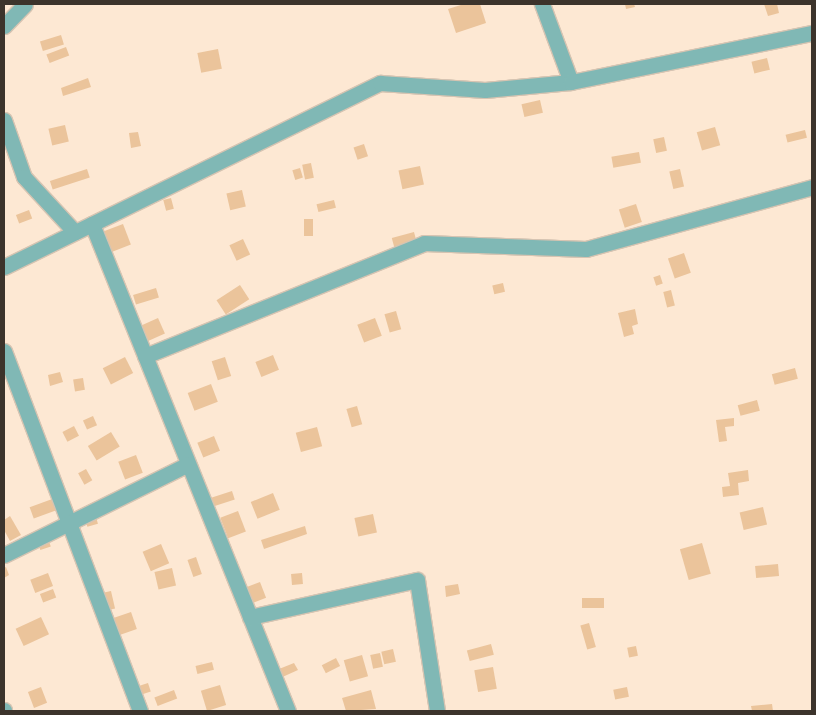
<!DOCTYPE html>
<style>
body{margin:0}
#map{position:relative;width:816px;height:715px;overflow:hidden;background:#fde8d3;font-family:Literata,serif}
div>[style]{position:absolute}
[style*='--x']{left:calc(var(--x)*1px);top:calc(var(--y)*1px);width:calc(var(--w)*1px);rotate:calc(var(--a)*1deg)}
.building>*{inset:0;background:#ebc49b;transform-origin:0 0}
.roads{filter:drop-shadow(1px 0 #d6c4b2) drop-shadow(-1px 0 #d6c4b2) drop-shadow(0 1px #d6c4b2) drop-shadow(0 -1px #d6c4b2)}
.street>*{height:15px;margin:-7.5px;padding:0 7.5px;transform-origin:7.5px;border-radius:7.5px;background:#80b8b5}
span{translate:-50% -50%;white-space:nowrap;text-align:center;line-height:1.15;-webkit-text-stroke:4.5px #fde8d3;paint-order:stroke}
.frame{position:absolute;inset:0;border:5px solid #3c342c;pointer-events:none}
</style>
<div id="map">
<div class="building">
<i style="clip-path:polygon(464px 4px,480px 4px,486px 23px,456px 33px,448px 9px)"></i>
<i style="clip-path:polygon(625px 4px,634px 4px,635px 7px,626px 9px)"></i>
<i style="clip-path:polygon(764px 4px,777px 4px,779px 13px,768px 16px)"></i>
<i style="left:61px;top:35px;width:10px;height:22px;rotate:73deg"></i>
<i style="left:66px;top:47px;width:9px;height:21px;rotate:69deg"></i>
<i style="left:218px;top:49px;width:20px;height:21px;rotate:79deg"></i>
<i style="left:767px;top:58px;width:12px;height:16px;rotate:76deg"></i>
<i style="clip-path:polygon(88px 78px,91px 87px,63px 96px,61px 88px)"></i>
<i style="left:540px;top:100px;width:13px;height:19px;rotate:77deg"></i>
<i style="left:65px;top:125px;width:17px;height:17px;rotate:77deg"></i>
<i style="left:715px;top:127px;width:19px;height:19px;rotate:74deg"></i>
<i style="left:805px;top:130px;width:8px;height:20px;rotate:76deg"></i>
<i style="clip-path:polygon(138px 132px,141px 146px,131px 148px,129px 133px)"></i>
<i style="left:664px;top:137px;width:14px;height:11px;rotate:78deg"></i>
<i style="left:364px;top:144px;width:13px;height:11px;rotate:72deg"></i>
<i style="left:639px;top:152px;width:11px;height:28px;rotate:80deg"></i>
<i style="left:311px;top:163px;width:15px;height:9px;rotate:79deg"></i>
<i style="left:420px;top:166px;width:19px;height:22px;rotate:78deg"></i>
<i style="left:300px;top:168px;width:10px;height:8px;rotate:73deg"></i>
<i style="left:87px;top:169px;width:9px;height:39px;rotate:72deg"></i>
<i style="left:680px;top:169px;width:18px;height:11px;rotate:77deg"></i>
<i style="left:242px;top:190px;width:17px;height:16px;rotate:77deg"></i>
<i style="left:171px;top:198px;width:11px;height:8px;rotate:75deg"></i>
<i style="left:334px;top:200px;width:8px;height:18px;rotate:76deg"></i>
<i style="left:636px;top:204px;width:19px;height:18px;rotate:72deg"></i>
<i style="left:29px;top:210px;width:9px;height:14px;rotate:69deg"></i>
<i style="left:304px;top:219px;width:9px;height:17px"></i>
<i style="left:123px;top:224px;width:22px;height:24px;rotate:69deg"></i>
<i style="left:414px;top:232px;width:11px;height:23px;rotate:75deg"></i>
<i style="left:243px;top:239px;width:17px;height:15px;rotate:65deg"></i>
<i style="left:684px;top:253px;width:21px;height:17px;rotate:71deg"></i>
<i style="left:660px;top:275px;width:9px;height:7px;rotate:72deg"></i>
<i style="left:503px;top:283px;width:9px;height:11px;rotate:77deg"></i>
<i style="left:240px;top:285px;width:17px;height:28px;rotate:57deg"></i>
<i style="left:156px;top:288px;width:10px;height:24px;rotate:73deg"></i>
<i style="left:671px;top:290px;width:16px;height:8px;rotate:76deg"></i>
<i style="clip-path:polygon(635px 309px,638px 324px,632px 326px,634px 334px,624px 337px,618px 313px)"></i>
<i style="left:396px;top:311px;width:19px;height:12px;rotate:74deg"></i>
<i style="left:158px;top:318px;width:17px;height:19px;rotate:66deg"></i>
<i style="left:375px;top:318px;width:19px;height:19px;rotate:69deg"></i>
<i style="left:273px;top:355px;width:16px;height:19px;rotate:68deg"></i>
<i style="left:125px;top:357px;width:18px;height:25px;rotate:63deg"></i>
<i style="left:225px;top:357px;width:20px;height:14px;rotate:72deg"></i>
<i style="left:795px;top:368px;width:11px;height:24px;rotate:75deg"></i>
<i style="clip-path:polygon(60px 372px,63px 382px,50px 386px,48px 375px)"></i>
<i style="left:83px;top:378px;width:12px;height:10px;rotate:81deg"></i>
<i style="left:211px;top:384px;width:19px;height:25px;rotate:69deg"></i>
<i style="left:757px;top:400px;width:11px;height:20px;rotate:75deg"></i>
<i style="left:357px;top:406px;width:19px;height:11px;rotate:74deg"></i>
<i style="left:93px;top:416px;width:10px;height:11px;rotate:66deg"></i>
<i style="clip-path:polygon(734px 418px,734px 426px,725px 427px,727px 441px,719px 442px,716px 420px)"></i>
<i style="left:74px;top:426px;width:11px;height:13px;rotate:63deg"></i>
<i style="left:317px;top:427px;width:20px;height:22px;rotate:75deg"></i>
<i style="left:111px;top:432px;width:17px;height:27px;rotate:59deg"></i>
<i style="left:214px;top:436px;width:16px;height:18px;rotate:68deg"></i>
<i style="left:136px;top:455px;width:19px;height:19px;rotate:69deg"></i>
<i style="left:86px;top:469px;width:13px;height:9px;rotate:61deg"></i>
<i style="clip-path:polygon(748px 470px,749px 481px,738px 483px,739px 495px,723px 497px,722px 487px,730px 486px,728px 473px)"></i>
<i style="left:232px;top:491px;width:9px;height:30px;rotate:72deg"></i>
<i style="left:273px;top:493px;width:18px;height:24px;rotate:68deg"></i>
<i style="left:55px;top:498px;width:12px;height:27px;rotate:70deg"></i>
<i style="left:763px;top:507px;width:18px;height:24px;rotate:77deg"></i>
<i style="left:238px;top:511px;width:22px;height:19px;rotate:69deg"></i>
<i style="left:373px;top:514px;width:19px;height:19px;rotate:78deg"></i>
<i style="clip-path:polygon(10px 516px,21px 535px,10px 541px,4px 530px,4px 520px)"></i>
<i style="left:96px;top:517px;width:7px;height:11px;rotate:74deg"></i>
<i style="clip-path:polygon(305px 526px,307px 534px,264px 549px,261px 540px)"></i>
<i style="left:48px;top:538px;width:9px;height:11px;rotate:72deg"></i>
<i style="left:702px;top:543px;width:32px;height:23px;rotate:74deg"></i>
<i style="left:161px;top:544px;width:21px;height:20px;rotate:67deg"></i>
<i style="left:196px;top:557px;width:18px;height:9px;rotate:71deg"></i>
<i style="left:778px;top:564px;width:12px;height:23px;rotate:85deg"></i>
<i style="clip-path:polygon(6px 567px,9px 575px,4px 578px,4px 568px)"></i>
<i style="left:172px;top:568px;width:18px;height:18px;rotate:77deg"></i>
<i style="left:48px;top:573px;width:14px;height:19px;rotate:69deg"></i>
<i style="left:302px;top:573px;width:11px;height:11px;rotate:85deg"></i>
<i style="left:260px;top:582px;width:17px;height:19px;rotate:69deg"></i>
<i style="clip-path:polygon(458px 584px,460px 594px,446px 597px,445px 586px)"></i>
<i style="left:53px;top:589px;width:9px;height:14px;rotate:69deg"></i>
<i style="left:111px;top:591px;width:18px;height:15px;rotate:77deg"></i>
<i style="left:604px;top:598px;width:10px;height:22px;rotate:90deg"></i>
<i style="left:131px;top:612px;width:18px;height:28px;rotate:71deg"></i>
<i style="left:41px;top:617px;width:19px;height:28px;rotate:65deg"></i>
<i style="left:589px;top:623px;width:25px;height:9px;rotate:74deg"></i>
<i style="left:491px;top:644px;width:11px;height:25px;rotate:75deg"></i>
<i style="left:636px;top:646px;width:10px;height:9px;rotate:79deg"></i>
<i style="left:393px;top:649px;width:13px;height:12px;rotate:77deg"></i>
<i style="left:380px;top:653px;width:14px;height:10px;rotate:78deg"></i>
<i style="left:362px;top:655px;width:22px;height:19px;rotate:74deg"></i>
<i style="left:336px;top:658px;width:9px;height:16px;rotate:63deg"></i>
<i style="left:212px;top:662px;width:8px;height:17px;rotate:76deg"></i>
<i style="clip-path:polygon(294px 663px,298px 670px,278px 679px,274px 671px)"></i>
<i style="left:493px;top:667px;width:22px;height:19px;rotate:80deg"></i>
<i style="left:148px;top:683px;width:9px;height:21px;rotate:72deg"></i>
<i style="left:220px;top:685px;width:21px;height:20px;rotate:73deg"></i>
<i style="left:41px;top:687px;width:17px;height:14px;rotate:69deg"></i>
<i style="left:627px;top:687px;width:10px;height:14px;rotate:79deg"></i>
<i style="left:174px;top:690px;width:9px;height:21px;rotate:69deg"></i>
<i style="clip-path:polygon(371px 690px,376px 709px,346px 711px,342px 698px)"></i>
<i style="clip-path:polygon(772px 704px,773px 711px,752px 711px,751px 706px)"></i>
</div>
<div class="roads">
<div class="street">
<i style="--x:542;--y:4;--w:83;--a:69.6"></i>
<i style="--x:4;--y:26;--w:30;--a:-46"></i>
<i style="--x:4;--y:120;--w:60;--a:70.7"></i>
<i style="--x:24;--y:177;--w:75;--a:47.2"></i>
<i style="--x:92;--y:224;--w:525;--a:68.08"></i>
<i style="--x:4;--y:267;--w:419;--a:-26.1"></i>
<i style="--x:380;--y:83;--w:105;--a:3.8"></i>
<i style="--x:485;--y:90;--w:86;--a:-5.3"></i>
<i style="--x:571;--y:82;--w:246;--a:-11.5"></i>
<i style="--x:4;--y:351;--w:385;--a:69.3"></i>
<i style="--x:145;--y:356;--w:301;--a:-22"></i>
<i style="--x:424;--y:243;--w:162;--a:2.1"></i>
<i style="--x:586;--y:249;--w:234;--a:-15.3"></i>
<i style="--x:4;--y:555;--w:205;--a:-26.3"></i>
<i style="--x:250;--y:617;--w:171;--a:-12.5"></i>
<i style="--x:417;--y:580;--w:133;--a:81.3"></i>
<i style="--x:4;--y:710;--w:1;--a:90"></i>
</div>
</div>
<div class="frame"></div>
</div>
